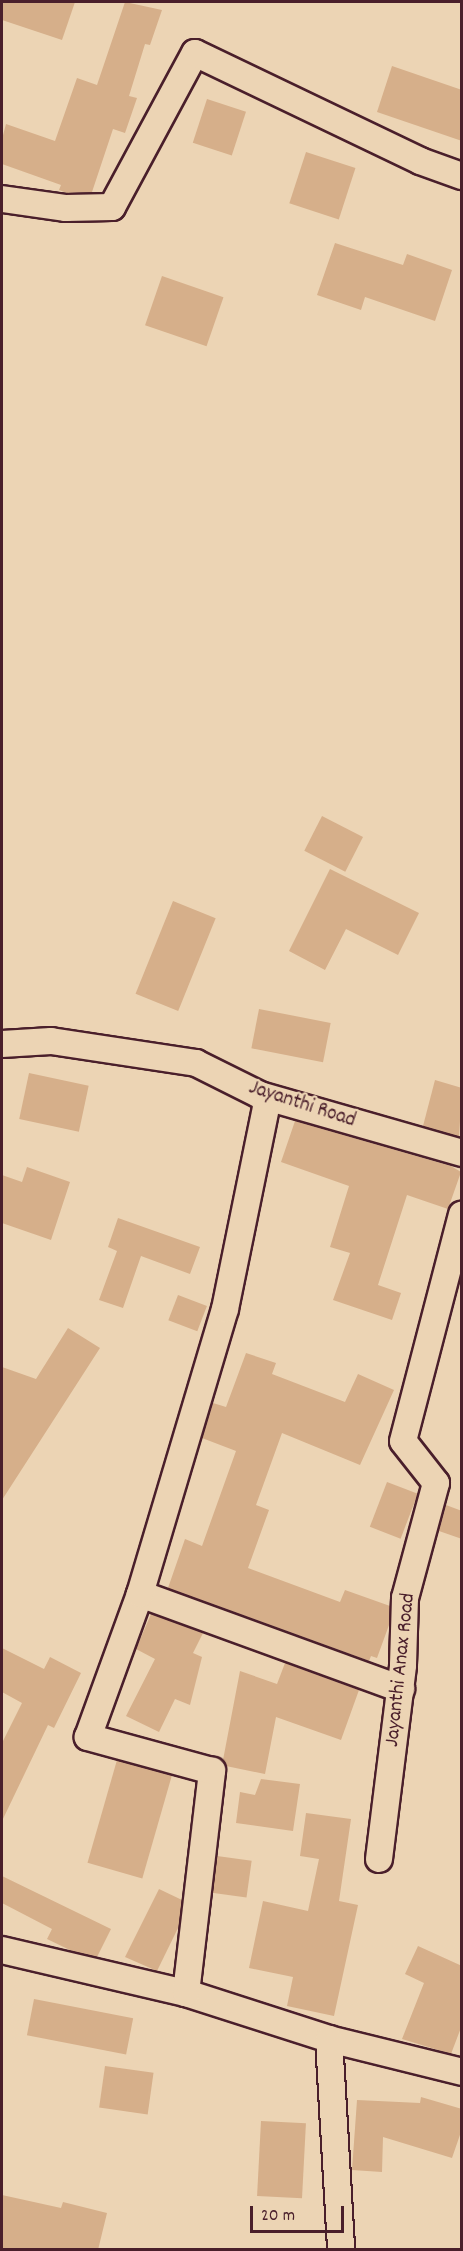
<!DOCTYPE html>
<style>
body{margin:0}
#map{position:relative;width:463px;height:2251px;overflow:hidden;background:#ecd4b4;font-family:Dekko,sans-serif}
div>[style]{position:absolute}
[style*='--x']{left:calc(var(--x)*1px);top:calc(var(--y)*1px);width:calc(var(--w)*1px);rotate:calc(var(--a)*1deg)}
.building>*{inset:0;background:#d6af8a;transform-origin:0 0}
.roads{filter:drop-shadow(2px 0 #4a1f2b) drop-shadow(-2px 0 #4a1f2b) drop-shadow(0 2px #4a1f2b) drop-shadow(0 -2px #4a1f2b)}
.minor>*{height:26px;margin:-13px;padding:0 13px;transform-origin:13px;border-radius:13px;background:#ecd4b4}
span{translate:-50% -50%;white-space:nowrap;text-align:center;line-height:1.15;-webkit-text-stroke:4.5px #ecd4b4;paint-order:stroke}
.street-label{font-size:21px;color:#4a1f2b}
.frame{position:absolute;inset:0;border:3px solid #4a1f2b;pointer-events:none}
.scale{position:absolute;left:250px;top:2206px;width:94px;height:27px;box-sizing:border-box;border:3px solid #4a1f2b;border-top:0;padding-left:8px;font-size:18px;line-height:21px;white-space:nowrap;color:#4a1f2b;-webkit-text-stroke:4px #ecd4b4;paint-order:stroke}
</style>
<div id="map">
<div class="building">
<i style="clip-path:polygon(2px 2px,75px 2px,62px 40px,2px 20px)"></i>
<i style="clip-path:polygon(125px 2px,162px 10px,150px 45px,145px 44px,129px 96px,137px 98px,125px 133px,113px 129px,92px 192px,67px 193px,59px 190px,61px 185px,2px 164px,2px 139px,6px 124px,55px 141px,77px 78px,97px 85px)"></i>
<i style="clip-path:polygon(392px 66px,462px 90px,462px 141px,377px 112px)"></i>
<i style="left:207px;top:99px;width:41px;height:46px;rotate:18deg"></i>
<i style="left:306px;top:152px;width:52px;height:54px;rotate:18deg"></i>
<i style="clip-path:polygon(335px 243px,403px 265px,407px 254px,452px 270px,435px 321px,365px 297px,361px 310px,317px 295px)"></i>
<i style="left:162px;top:276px;width:65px;height:52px;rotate:19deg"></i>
<i style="left:322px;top:816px;width:46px;height:39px;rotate:27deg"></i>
<i style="clip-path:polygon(330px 869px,419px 913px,398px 955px,346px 929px,325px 970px,289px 951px)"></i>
<i style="left:173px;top:901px;width:46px;height:100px;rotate:22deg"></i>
<i style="left:259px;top:1009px;width:73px;height:40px;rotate:11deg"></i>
<i style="left:29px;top:1073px;width:61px;height:47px;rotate:12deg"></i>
<i style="clip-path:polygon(435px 1080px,462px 1088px,459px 1137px,423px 1126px)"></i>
<i style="clip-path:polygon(295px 1121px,451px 1166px,461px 1172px,448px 1209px,407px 1195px,378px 1285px,401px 1293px,392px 1320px,333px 1300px,350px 1253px,330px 1247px,349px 1186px,281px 1162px)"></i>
<i style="clip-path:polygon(27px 1167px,70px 1182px,51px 1240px,2px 1223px,2px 1175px,22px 1182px)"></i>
<i style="clip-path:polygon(118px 1218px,200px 1247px,190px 1274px,141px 1256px,123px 1308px,99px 1300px,117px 1251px,108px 1247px)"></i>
<i style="left:178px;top:1295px;width:31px;height:27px;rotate:21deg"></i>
<i style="clip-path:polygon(68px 1328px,100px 1348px,2px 1500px,2px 1367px,36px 1379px)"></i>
<i style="clip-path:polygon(246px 1353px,276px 1363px,272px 1374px,345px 1402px,358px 1374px,394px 1390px,360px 1465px,282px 1433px,256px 1505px,269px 1510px,248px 1568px,340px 1602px,345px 1590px,390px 1606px,389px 1625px,377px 1658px,371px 1656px,369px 1661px,168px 1588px,185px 1539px,202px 1546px,236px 1451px,202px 1438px,213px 1403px,226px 1407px)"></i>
<i style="left:387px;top:1482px;width:33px;height:48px;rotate:21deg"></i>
<i style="clip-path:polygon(446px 1505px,462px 1511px,462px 1539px,439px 1531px)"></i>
<i style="clip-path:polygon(151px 1614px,203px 1633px,193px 1653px,202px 1657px,190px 1705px,175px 1699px,159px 1732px,126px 1716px,155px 1659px,136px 1649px)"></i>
<i style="clip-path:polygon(2px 1648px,44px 1669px,50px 1657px,81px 1673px,54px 1728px,48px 1725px,2px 1821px,2px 1743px,22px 1703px,2px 1692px)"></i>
<i style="clip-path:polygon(285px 1663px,359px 1690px,341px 1740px,276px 1717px,265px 1774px,226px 1766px,223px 1760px,240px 1671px,277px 1684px)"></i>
<i style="left:117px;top:1760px;width:57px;height:107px;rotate:16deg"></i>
<i style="clip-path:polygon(261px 1779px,300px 1784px,293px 1831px,236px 1823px,240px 1792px,255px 1795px)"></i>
<i style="clip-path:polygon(306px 1813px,351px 1819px,339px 1901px,358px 1905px,334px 2016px,287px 2006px,293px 1977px,249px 1968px,263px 1901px,308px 1911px,319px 1859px,300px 1856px)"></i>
<i style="left:217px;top:1856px;width:35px;height:37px;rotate:8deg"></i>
<i style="clip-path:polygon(2px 1876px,111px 1929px,97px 1957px,72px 1951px,47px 1939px,52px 1929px,2px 1903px)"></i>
<i style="clip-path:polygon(159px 1889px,182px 1900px,179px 1926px,157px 1971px,125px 1957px)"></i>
<i style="clip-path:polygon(418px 1946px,462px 1966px,462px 2025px,451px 2054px,402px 2039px,424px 1983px,405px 1974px)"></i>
<i style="left:34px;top:1999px;width:101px;height:37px;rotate:11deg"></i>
<i style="left:105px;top:2066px;width:49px;height:42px;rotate:8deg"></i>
<i style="clip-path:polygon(421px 2097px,462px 2109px,462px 2129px,452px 2158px,383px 2137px,382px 2172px,352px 2170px,357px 2100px,420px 2103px)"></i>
<i style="left:261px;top:2121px;width:45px;height:75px;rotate:3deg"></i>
<i style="clip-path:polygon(2px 2195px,61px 2208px,63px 2202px,107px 2213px,98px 2250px,2px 2250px)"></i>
</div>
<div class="roads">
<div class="minor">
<i style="--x:2;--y:199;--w:65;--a:8"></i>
<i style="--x:66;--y:208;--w:46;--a:-1.2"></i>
<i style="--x:112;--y:207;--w:175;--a:-61.7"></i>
<i style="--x:195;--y:53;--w:250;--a:25.6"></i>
<i style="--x:420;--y:161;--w:45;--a:19.7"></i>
<i style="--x:2;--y:1044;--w:49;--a:-3.5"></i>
<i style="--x:51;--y:1041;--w:147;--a:8.6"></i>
<i style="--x:196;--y:1063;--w:72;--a:26.6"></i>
<i style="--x:260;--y:1095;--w:210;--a:16"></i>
<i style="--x:140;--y:1594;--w:278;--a:20"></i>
<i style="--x:379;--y:1859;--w:195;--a:-82.9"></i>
<i style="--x:403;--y:1665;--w:67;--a:-88.3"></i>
<i style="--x:405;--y:1598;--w:119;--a:-74.9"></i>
<i style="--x:436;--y:1483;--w:53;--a:-128.2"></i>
<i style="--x:403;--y:1441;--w:234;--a:-75.4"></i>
<i style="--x:2;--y:1950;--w:189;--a:13.2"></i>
<i style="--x:186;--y:1993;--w:150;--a:17.8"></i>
<i style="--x:329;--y:2039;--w:137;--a:13.9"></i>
<i style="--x:186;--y:1993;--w:224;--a:-83.3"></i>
<i style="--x:212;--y:1771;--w:129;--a:-164.7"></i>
<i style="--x:88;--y:1737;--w:152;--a:-70"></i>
<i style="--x:140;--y:1594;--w:297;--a:-73.4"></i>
<i style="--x:225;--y:1309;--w:215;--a:-78.5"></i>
<i style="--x:329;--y:2039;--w:211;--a:86.7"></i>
</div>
</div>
<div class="street-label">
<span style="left:302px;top:1105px;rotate:18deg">Jayanthi Road</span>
<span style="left:401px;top:1670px;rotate:-84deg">Jayanthi Anax Road</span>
</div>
<div class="frame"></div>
<div class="scale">20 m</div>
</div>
